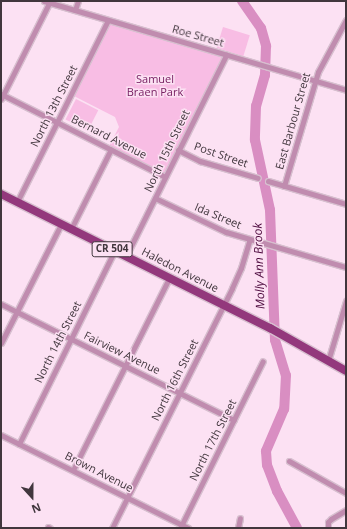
<!DOCTYPE html>
<style>
body{margin:0}
#map{position:relative;width:347px;height:529px;overflow:hidden;background:#fce1f3;font-family:"Open Sans",sans-serif}
div>[style]{position:absolute}
[style*='--x']{left:calc(var(--x)*1px);top:calc(var(--y)*1px);width:calc(var(--w)*1px);rotate:calc(var(--a)*1deg)}
.green>*{inset:0;background:#f8bde4;transform-origin:0 0}
.river>*{height:10px;margin:-5px;padding:0 5px;transform-origin:5px;border-radius:5px;background:#d98ec2}
.roads{filter:drop-shadow(1px 0 #d7bfcf) drop-shadow(-1px 0 #d7bfcf) drop-shadow(0 1px #d7bfcf) drop-shadow(0 -1px #d7bfcf)}
.street>*{height:5px;margin:-2.5px;padding:0 2.5px;transform-origin:2.5px;border-radius:2.5px;background:#c08caf}
.primary>*{height:8px;margin:-4px;padding:0 4px;transform-origin:4px;border-radius:4px;background:#93387c}
span{translate:-50% -50%;white-space:nowrap;text-align:center;line-height:1.15;-webkit-text-stroke:3px #fce1f3;paint-order:stroke}
.shield-label span{padding:1px 3px;background:#fce1f3;border:1px solid;border-radius:3px;-webkit-text-stroke-width:0}
.shield-label{font-size:10px;color:#41363d;font-weight:700}
.street-label{font-size:11px;color:#41363d}
.park-label{font-size:11px;color:#782163}
.water-label{font-size:12px;color:#4d0a3e;font-style:italic}
.frame{position:absolute;inset:0;border:2px solid #41363d;pointer-events:none}
.north{position:absolute;left:12px;top:477px;width:40px;height:40px;-webkit-text-stroke:3px #fce1f3;paint-order:stroke;rotate:159deg;font-size:11px;font-weight:700;line-height:16px;text-align:center;color:#41363d}
.north::after{content:'';display:block;margin:auto;width:14px;height:18px;background:#41363d;clip-path:polygon(50% 0,100% 100%,50% 72%,0 100%)}
</style>
<div id="map">
<div class="green">
<i style="clip-path:polygon(107px 20px,226px 55px,165px 177px,108px 148px,119px 127px,115px 117px,70px 94px)"></i>
<i style="left:223px;top:27px;width:28px;height:22px;rotate:17deg"></i>
<i style="left:76px;top:99px;width:25px;height:23px;rotate:27deg"></i>
</div>
<div class="river">
<i style="--x:242;--y:1;--w:33;--a:55"></i>
<i style="--x:261;--y:28;--w:19;--a:74"></i>
<i style="--x:266;--y:46;--w:29;--a:92"></i>
<i style="--x:265;--y:75;--w:32;--a:106"></i>
<i style="--x:256;--y:106;--w:34;--a:92"></i>
<i style="--x:255;--y:140;--w:72;--a:77.9"></i>
<i style="--x:270;--y:210;--w:130;--a:87.8"></i>
<i style="--x:275;--y:340;--w:37;--a:73"></i>
<i style="--x:286;--y:375;--w:34;--a:93"></i>
<i style="--x:284;--y:409;--w:46;--a:113.2"></i>
<i style="--x:266;--y:451;--w:14;--a:86"></i>
<i style="--x:267;--y:465;--w:28;--a:69"></i>
<i style="--x:277;--y:491;--w:42;--a:61.6"></i>
</div>
<div class="roads">
<div class="street">
<i style="--x:44;--y:1;--w:315;--a:16.4"></i>
<i style="--x:75;--y:10;--w:9;--a:-72"></i>
<i style="--x:1;--y:94;--w:184;--a:26.8"></i>
<i style="--x:1;--y:99;--w:107;--a:-63.4"></i>
<i style="--x:178;--y:150;--w:25;--a:27"></i>
<i style="--x:200;--y:161;--w:60;--a:16.3"></i>
<i style="--x:268;--y:181;--w:81;--a:16.4"></i>
<i style="--x:284;--y:186;--w:119;--a:-73.4"></i>
<i style="--x:318;--y:72;--w:59;--a:-61.7"></i>
<i style="--x:155;--y:198;--w:79;--a:25.6"></i>
<i style="--x:226;--y:232;--w:125;--a:16.3"></i>
<i style="--x:17;--y:202;--w:203;--a:-63.4"></i>
<i style="--x:71;--y:229;--w:89;--a:-63.4"></i>
<i style="--x:126;--y:256;--w:225;--a:-63.5"></i>
<i style="--x:1;--y:304;--w:260;--a:26.5"></i>
<i style="--x:1;--y:343;--w:133;--a:-63.2"></i>
<i style="--x:328;--y:361;--w:63;--a:-73.3"></i>
<i style="--x:1;--y:435;--w:209;--a:26.4"></i>
<i style="--x:19;--y:444;--w:216;--a:-63.7"></i>
<i style="--x:289;--y:461;--w:65;--a:29.3"></i>
<i style="--x:73;--y:470;--w:215;--a:-63.4"></i>
<i style="--x:48;--y:527;--w:2;--a:27"></i>
<i style="--x:112;--y:528;--w:268;--a:-63.4"></i>
<i style="--x:232;--y:288;--w:22;--a:-66"></i>
<i style="--x:241;--y:268;--w:30;--a:-73"></i>
<i style="--x:180;--y:528;--w:186;--a:-63.6"></i>
<i style="--x:238;--y:528;--w:10;--a:-79"></i>
<i style="--x:328;--y:528;--w:6;--a:-90"></i>
<i style="--x:328;--y:522;--w:4;--a:-45"></i>
<i style="--x:331;--y:519;--w:17;--a:-31"></i>
</div>
<div class="primary">
<i style="--x:1;--y:194;--w:301;--a:26.5"></i>
<i style="--x:270;--y:328;--w:87;--a:29.5"></i>
</div>
</div>
<div class="shield-label">
<span style="left:112px;top:249px">CR 504</span>
</div>
<div class="street-label">
<span style="left:198px;top:36px;rotate:16deg">Roe Street</span>
<span style="left:54px;top:106px;rotate:-63deg">North 13th Street</span>
<span style="left:293px;top:121px;rotate:-74deg">East Barbour Street</span>
<span style="left:109px;top:137px;rotate:27deg">Bernard Avenue</span>
<span style="left:167px;top:151px;rotate:-64deg">North 15th Street</span>
<span style="left:221px;top:155px;rotate:19deg">Post Street</span>
<span style="left:218px;top:216px;rotate:23deg">Ida Street</span>
<span style="left:180px;top:270px;rotate:27deg">Haledon Avenue</span>
<span style="left:58px;top:342px;rotate:-63deg">North 14th Street</span>
<span style="left:122px;top:353px;rotate:26deg">Fairview Avenue</span>
<span style="left:175px;top:380px;rotate:-63deg">North 16th Street</span>
<span style="left:213px;top:440px;rotate:-63deg">North 17th Street</span>
<span style="left:99px;top:472px;rotate:27deg">Brown Avenue</span>
</div>
<div class="park-label">
<span style="left:155px;top:86px">Samuel<br>Braen Park</span>
</div>
<div class="water-label">
<span style="left:259px;top:266px;rotate:-92deg">Molly Ann Brook</span>
</div>
<div class="frame"></div>
<div class="north">N</div>
</div>
